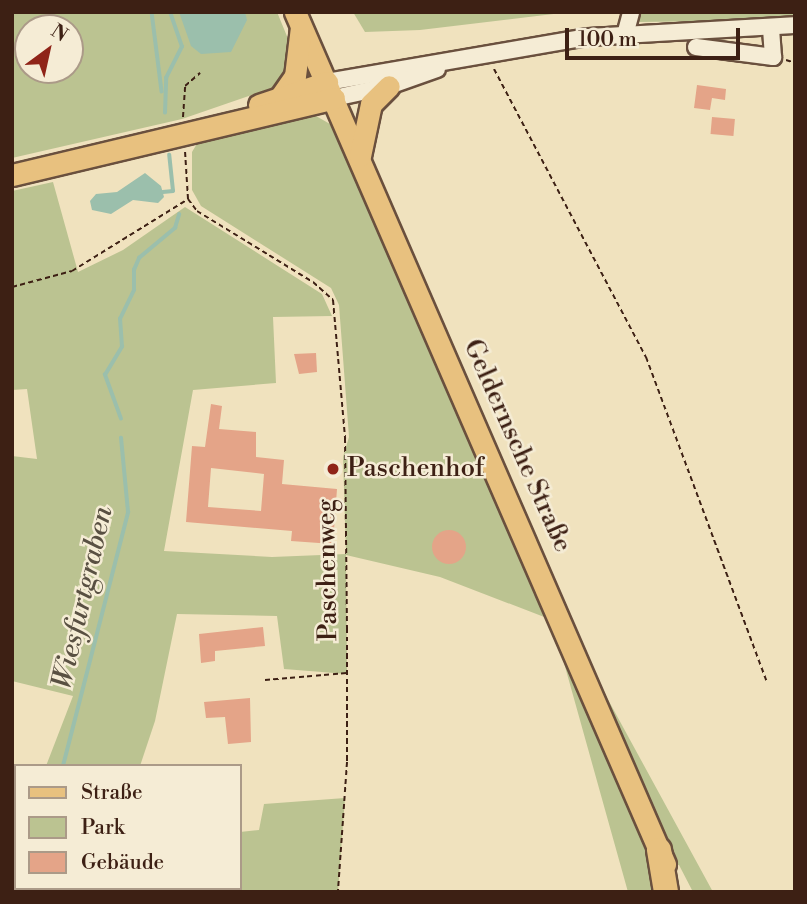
<!DOCTYPE html>
<meta charset="utf-8">
<style>
body{margin:0}
#map{position:relative;width:807px;height:904px;overflow:hidden;background:#f0e2be;font-family:"Libre Bodoni",serif}
div>[style]{position:absolute}
[style*='--x']{left:calc(var(--x)*1px);top:calc(var(--y)*1px);width:calc(var(--w)*1px);rotate:calc(var(--a)*1deg)}
.green>*{inset:0;background:#bbc391}
.water>*{inset:0;background:#9bbfac}
.stream>*{height:3.5px;margin:-1.75px;padding:0 1.75px;transform-origin:1.75px;border-radius:1.75px;background:#9bbfac}
.building>*{inset:0;background:#e4a488;transform-origin:0 0}
.round{border-radius:50%}
.path>*{height:2px;margin-top:-1px;transform-origin:0;background:repeating-linear-gradient(90deg,#3d2014 0 5px,transparent 0 8.5px)}
.roads{filter:drop-shadow(2px 0 #6a503e) drop-shadow(-2px 0 #6a503e) drop-shadow(0 2px #6a503e) drop-shadow(0 -2px #6a503e)}
.minor>*{height:16px;margin:-8px;padding:0 8px;transform-origin:8px;border-radius:8px;background:#f5ecd5}
.major>*{height:21px;margin:-10.5px;padding:0 10.5px;transform-origin:10.5px;border-radius:10.5px;background:#e8c17f}
.highway>*{height:24px;margin:-12px;padding:0 12px;transform-origin:12px;border-radius:12px;background:#e8c17f}
.dots>*{width:19px;height:19px;translate:-50% -50%;box-sizing:border-box;border:4px solid #f5ecd5;border-radius:50%}
span{translate:-50% -50%;white-space:nowrap;text-align:center;line-height:1.15;-webkit-text-stroke:5px #f5ecd5;paint-order:stroke}
.street-label{font-size:26px;color:#3d2014}
.poi-label{font-size:26px;color:#3d2014}
.left{translate:0 -50%;text-align:left}
.water-label{font-size:28px;color:#595042;font-style:italic}
.frame{position:absolute;inset:0;border:14px solid #3d2014;pointer-events:none}
.legend{position:absolute;left:14px;top:764px;width:228px;height:126px;box-sizing:border-box;background:#f5ecd5;border:2px solid #ab9a88;margin:0;padding:9px 12px;list-style:none;font-size:21px;color:#3d2014}
.legend li{display:flex;align-items:center;gap:14px;height:35px}
.legend b{width:35px;border:2px solid #ab9a88}
.north{position:absolute;left:14px;top:14px;width:70px;height:70px;box-sizing:border-box;background:#f5ecd5;border:2px solid #ab9a88;border-radius:50%;rotate:33deg;font-size:19px;font-weight:700;line-height:28px;text-align:center;color:#3d2014}
.north::after{content:'';display:block;margin:auto;width:24px;height:32px;background:#8f2418;clip-path:polygon(50% 0,100% 100%,50% 72%,0 100%)}
.scale{position:absolute;left:565px;top:28px;width:175px;height:32px;box-sizing:border-box;border:4px solid #3d2014;border-top:0;padding-left:9px;font-size:21px;line-height:24px;white-space:nowrap;color:#3d2014;-webkit-text-stroke:5px #f5ecd5;paint-order:stroke}
</style>
<div id="map">
<div class="green">
<i style="clip-path:polygon(evenodd,12px 12px,277px 12px,291px 46px,288px 68px,275px 87px,182px 119px,12px 158px,12px 12px,28px 28px,70px 28px,70px 70px,28px 70px,28px 28px)"></i>
<i style="clip-path:polygon(353px 12px,570px 12px,420px 30px,365px 32px)"></i>
<i style="clip-path:polygon(642px 12px,795px 12px,795px 20px,638px 22px)"></i>
<i style="clip-path:polygon(316px 116px,330px 124px,503px 507px,713px 892px,693px 892px,679px 865px,652px 869px,658px 892px,628px 892px,552px 620px,440px 577px,346px 555px,347px 674px,284px 669px,277px 616px,177px 614px,155px 721px,140px 766px,46px 766px,73px 696px,12px 681px,12px 456px,37px 459px,27px 389px,12px 390px,12px 191px,53px 182px,78px 272px,123px 250px,185px 207px,322px 294px,332px 316px,273px 317px,276px 383px,193px 390px,164px 551px,272px 557px,346px 554px,343px 457px,349px 437px,339px 305px,331px 288px,201px 206px,192px 190px,192px 152px,198px 142px)"></i>
<i style="clip-path:polygon(345px 798px,338px 892px,12px 892px,16px 822px,16px 888px,240px 888px,240px 832px,259px 830px,264px 804px)"></i>
</div>
<div class="water">
<i style="clip-path:polygon(179px 12px,245px 12px,247px 20px,231px 52px,201px 54px,191px 46px)"></i>
<i style="clip-path:polygon(145px 173px,161px 186px,164px 197px,158px 203px,133px 200px,111px 214px,92px 210px,90px 201px,96px 194px,117px 192px)"></i>
</div>
<div class="stream">
<i style="--x:152;--y:12;--w:80;--a:82.8"></i>
<i style="--x:165;--y:113;--w:35;--a:-88"></i>
<i style="--x:166;--y:78;--w:35;--a:-63"></i>
<i style="--x:182;--y:47;--w:37;--a:-109"></i>
<i style="--x:163;--y:192;--w:10;--a:-6"></i>
<i style="--x:173;--y:191;--w:36;--a:-96"></i>
<i style="--x:121;--y:419;--w:47;--a:-110"></i>
<i style="--x:105;--y:375;--w:33;--a:-59"></i>
<i style="--x:122;--y:347;--w:28;--a:-94"></i>
<i style="--x:120;--y:319;--w:32;--a:-64"></i>
<i style="--x:134;--y:290;--w:20;--a:-90"></i>
<i style="--x:134;--y:270;--w:13;--a:-67"></i>
<i style="--x:139;--y:258;--w:47;--a:-39.8"></i>
<i style="--x:175;--y:228;--w:14;--a:-73"></i>
<i style="--x:63;--y:766;--w:262;--a:-75.6"></i>
<i style="--x:128;--y:512;--w:74;--a:-95.4"></i>
<i style="--x:12;--y:860;--w:7;--a:-56"></i>
</div>
<div class="building">
<i style="clip-path:polygon(697px 85px,726px 89px,725px 100px,712px 98px,710px 110px,694px 108px)"></i>
<i style="left:712px;top:117px;width:23px;height:17px;rotate:5deg"></i>
<i style="clip-path:polygon(316px 353px,317px 372px,299px 374px,294px 354px)"></i>
<i style="clip-path:polygon(evenodd,211px 404px,222px 406px,219px 429px,256px 432px,256px 457px,284px 460px,282px 484px,337px 489px,333px 544px,291px 541px,292px 531px,186px 522px,192px 446px,205px 447px,211px 404px,211px 468px,264px 474px,261px 511px,208px 507px,211px 468px)"></i>
<i class="round" style="left:432px;top:530px;width:34px;height:34px"></i>
<i style="clip-path:polygon(263px 627px,265px 646px,215px 651px,215px 661px,201px 663px,199px 634px)"></i>
<i style="clip-path:polygon(250px 698px,251px 742px,228px 744px,225px 717px,206px 718px,204px 702px)"></i>
</div>
<div class="path">
<i style="--x:786;--y:60;--w:9;--a:18"></i>
<i style="--x:494;--y:69;--w:326;--a:62.2"></i>
<i style="--x:646;--y:357;--w:345;--a:69.6"></i>
<i style="--x:183;--y:117;--w:31;--a:-86"></i>
<i style="--x:185;--y:86;--w:20;--a:-41"></i>
<i style="--x:188;--y:199;--w:15;--a:53"></i>
<i style="--x:197;--y:211;--w:136;--a:31.5"></i>
<i style="--x:313;--y:282;--w:27;--a:42"></i>
<i style="--x:333;--y:300;--w:139;--a:85"></i>
<i style="--x:345;--y:438;--w:190;--a:89.4"></i>
<i style="--x:347;--y:628;--w:134;--a:90"></i>
<i style="--x:347;--y:762;--w:130;--a:94"></i>
<i style="--x:12;--y:287;--w:62;--a:-14.9"></i>
<i style="--x:72;--y:271;--w:137;--a:-31.8"></i>
<i style="--x:188;--y:199;--w:48;--a:-93.6"></i>
<i style="--x:265;--y:680;--w:82;--a:-4.9"></i>
</div>
<div class="roads">
<div class="minor">
<i style="--x:625;--y:35;--w:24;--a:-75"></i>
<i style="--x:696;--y:47;--w:78;--a:7.4"></i>
<i style="--x:773;--y:57;--w:30;--a:-94"></i>
<i style="--x:327;--y:82;--w:265;--a:-9.8"></i>
<i style="--x:588;--y:37;--w:207;--a:-3.3"></i>
<i style="--x:334;--y:98;--w:56;--a:-12.3"></i>
<i style="--x:389;--y:86;--w:51;--a:-19.5"></i>
</div>
<div class="major">
<i style="--x:295;--y:12;--w:929;--a:66.53"></i>
<i style="--x:281;--y:96;--w:24;--a:-55"></i>
<i style="--x:295;--y:76;--w:49;--a:-83"></i>
<i style="--x:259;--y:105;--w:72;--a:-18.7"></i>
<i style="--x:360;--y:156;--w:53;--a:-78.1"></i>
<i style="--x:371;--y:104;--w:25;--a:-45"></i>
<i style="--x:12;--y:175;--w:331;--a:-13.4"></i>
</div>
<div class="highway">
<i style="--x:659;--y:850;--w:43;--a:80.5"></i>
</div>
</div>
<div class="dots">
<i style="left:333px;top:469px;background:#8f2418"></i>
</div>
<div class="street-label">
<span style="left:517px;top:446px;rotate:66deg">Geldernsche Straße</span>
<span style="left:328px;top:570px;rotate:-91deg">Paschenweg</span>
</div>
<div class="poi-label">
<span class="left" style="left:347px;top:469px">Paschenhof</span>
</div>
<div class="water-label">
<span style="left:83px;top:598px;rotate:-77deg">Wiesfurtgraben</span>
</div>
<div class="frame"></div>
<ul class="legend">
<li><b style="height:9px;background:#e8c17f"></b>Straße</li>
<li><b style="height:19px;background:#bbc391"></b>Park</li>
<li><b style="height:19px;background:#e4a488"></b>Gebäude</li>
</ul>
<div class="north">N</div>
<div class="scale">100 m</div>
</div>
